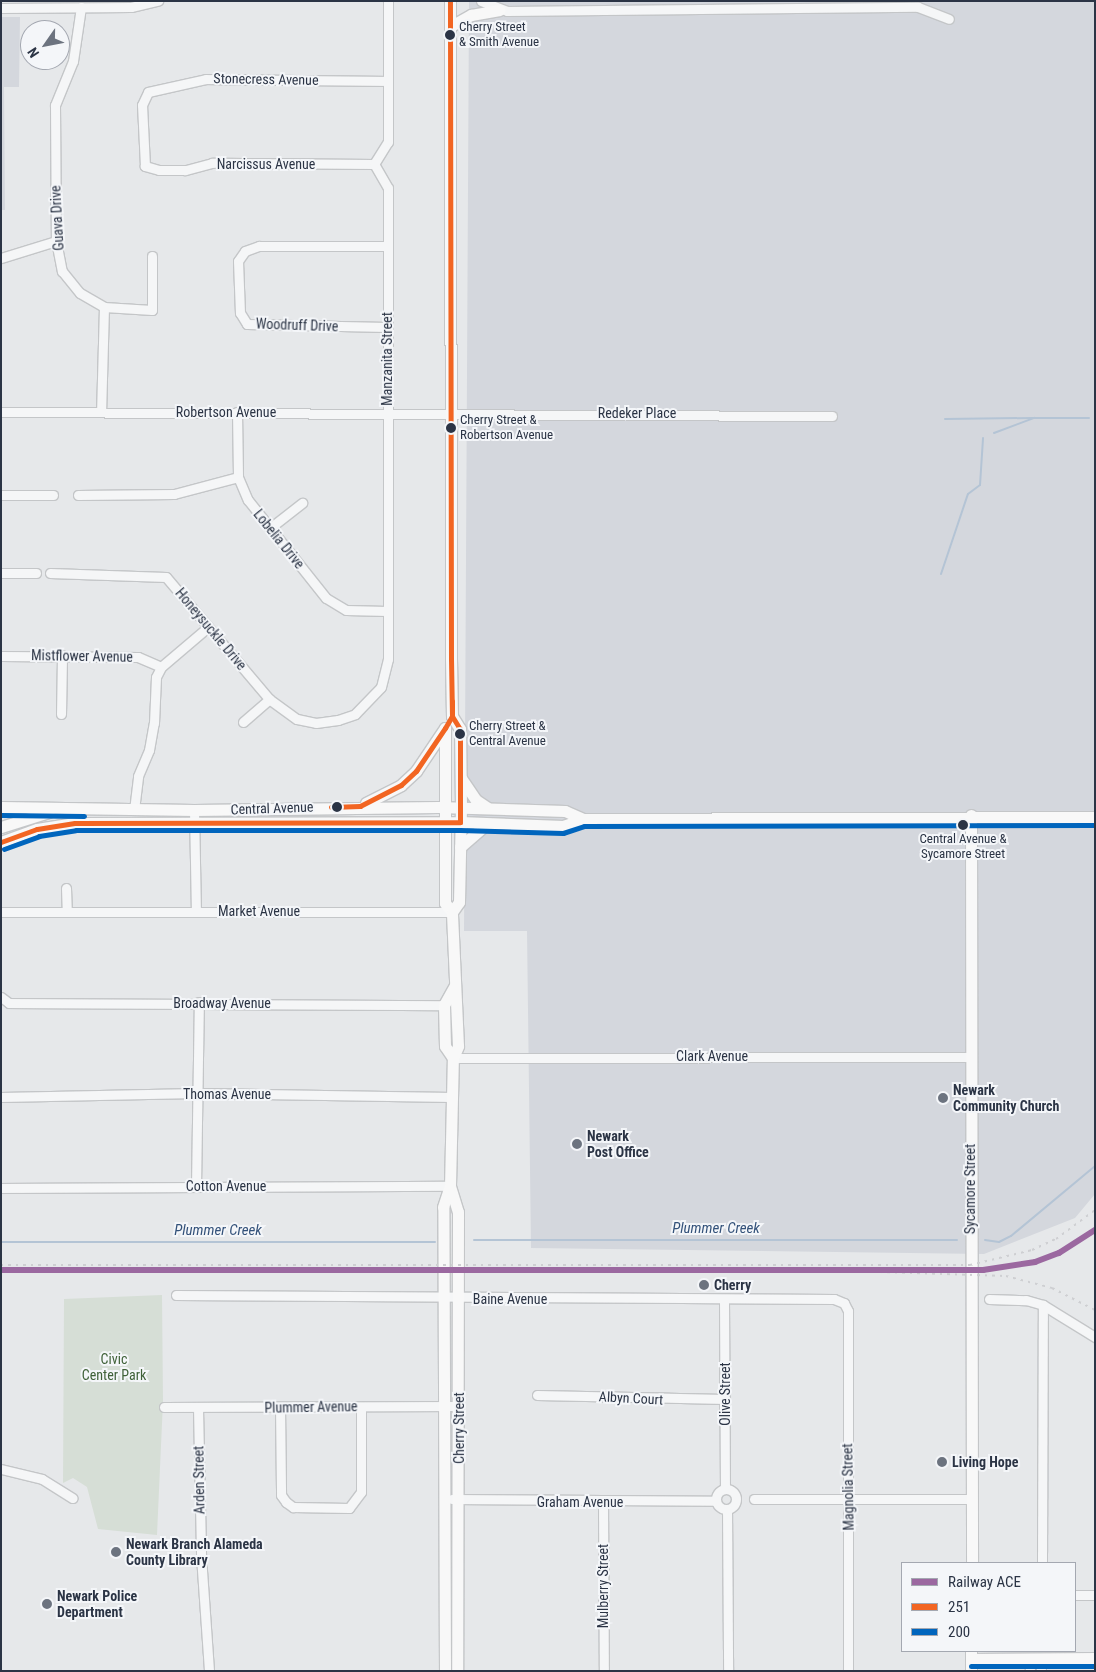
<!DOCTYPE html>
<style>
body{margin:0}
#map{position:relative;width:1096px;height:1672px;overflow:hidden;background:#e6e8ea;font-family:"Roboto Condensed",sans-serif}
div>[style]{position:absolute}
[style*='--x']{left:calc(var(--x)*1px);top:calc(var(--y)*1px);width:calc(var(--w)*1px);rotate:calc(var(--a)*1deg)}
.built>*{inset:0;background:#d4d7dd}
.green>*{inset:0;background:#d6ded6}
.stream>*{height:2px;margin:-1px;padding:0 1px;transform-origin:1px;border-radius:1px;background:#b4c4d5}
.roads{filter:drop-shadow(1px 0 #c4c6c8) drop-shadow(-1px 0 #c4c6c8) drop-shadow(0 1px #c4c6c8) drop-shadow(0 -1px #c4c6c8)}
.street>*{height:9px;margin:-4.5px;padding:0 4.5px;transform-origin:4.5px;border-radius:4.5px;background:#f5f6f7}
.street>.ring{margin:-4.5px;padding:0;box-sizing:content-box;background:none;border:9px solid #f5f6f7;border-radius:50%}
.secondary>*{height:11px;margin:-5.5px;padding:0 5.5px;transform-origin:5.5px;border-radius:5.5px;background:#f8f8f8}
.rail>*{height:2px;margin-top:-1px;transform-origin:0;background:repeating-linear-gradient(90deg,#cecfd2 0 2.5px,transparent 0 7.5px)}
.bus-1>*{height:5px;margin:-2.5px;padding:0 2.5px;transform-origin:2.5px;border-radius:2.5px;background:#f26522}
.bus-2>*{height:5px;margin:-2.5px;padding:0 2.5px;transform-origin:2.5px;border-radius:2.5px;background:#0065bd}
.rail-1>*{height:6px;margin:-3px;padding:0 3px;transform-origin:3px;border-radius:3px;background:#9b68a0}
.dots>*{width:14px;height:14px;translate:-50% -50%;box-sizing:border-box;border:2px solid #f4f6f9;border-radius:50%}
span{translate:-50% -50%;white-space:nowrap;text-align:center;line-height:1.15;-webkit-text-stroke:4px #f4f6f9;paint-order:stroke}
.bus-label{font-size:13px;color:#2b3445}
.left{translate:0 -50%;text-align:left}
.street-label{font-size:14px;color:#2b3445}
.poi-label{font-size:14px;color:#2b3445;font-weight:700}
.park-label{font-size:14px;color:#3f6138}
.water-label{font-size:15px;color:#34527a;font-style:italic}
.frame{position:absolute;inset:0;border:2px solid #2b3445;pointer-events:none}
.legend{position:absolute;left:901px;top:1562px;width:175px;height:90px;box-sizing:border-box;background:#f4f6f9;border:1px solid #a4a8b1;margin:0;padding:6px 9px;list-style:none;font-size:15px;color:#2b3445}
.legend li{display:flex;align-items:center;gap:10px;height:25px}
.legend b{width:25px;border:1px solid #a4a8b1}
.north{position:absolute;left:20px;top:20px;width:50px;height:50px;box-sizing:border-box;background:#f4f6f9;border:1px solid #a4a8b1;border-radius:50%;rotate:237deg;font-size:14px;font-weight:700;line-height:20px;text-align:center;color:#2b3445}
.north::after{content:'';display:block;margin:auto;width:18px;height:22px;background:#6c737f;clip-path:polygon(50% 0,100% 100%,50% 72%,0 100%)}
</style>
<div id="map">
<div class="built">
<i style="clip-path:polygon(469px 1px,1095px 1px,1095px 1194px,1075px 1218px,984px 1254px,531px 1248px,527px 931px,464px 931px)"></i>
<i style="clip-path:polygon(1px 17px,20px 17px,19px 87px,4px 87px,5px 210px,1px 210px)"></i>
</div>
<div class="green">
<i style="clip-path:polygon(162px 1295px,163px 1401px,157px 1535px,98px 1529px,87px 1487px,73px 1478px,63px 1483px,64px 1299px)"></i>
</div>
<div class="stream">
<i style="--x:945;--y:419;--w:88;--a:-0.7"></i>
<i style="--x:994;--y:433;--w:43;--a:-20.6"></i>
<i style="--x:1034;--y:418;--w:55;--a:0"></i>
<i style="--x:941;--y:574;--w:84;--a:-71.4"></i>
<i style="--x:968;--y:494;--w:15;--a:-37"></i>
<i style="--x:980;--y:485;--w:47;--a:-86.3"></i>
<i style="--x:474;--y:1240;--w:483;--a:0"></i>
<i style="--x:985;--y:1240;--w:14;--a:8"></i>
<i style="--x:999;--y:1242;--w:13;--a:-27"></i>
<i style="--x:1011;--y:1236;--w:109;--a:-39.8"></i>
<i style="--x:1;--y:1242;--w:434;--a:0"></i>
</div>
<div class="roads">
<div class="street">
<i style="--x:481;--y:1;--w:28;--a:21"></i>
<i style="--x:507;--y:11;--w:411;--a:-0.6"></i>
<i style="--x:918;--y:7;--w:33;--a:21"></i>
<i style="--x:81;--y:7;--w:55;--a:98.4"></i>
<i style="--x:73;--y:61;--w:48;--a:112.2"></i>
<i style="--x:55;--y:105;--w:136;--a:89.6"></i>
<i style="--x:56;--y:241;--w:31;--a:79"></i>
<i style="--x:62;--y:271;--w:28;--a:51"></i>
<i style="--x:80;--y:293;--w:28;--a:30"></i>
<i style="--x:104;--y:307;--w:105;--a:91.6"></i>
<i style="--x:1;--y:8;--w:130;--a:-0.4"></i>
<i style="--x:131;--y:7;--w:28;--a:-13"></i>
<i style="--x:374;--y:164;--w:162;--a:-179.6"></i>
<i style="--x:212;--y:163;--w:28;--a:165"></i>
<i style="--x:185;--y:170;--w:26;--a:180"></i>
<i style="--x:159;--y:170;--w:15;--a:-164"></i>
<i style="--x:145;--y:166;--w:61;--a:-92.8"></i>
<i style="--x:142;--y:105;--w:14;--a:-65"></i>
<i style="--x:148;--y:92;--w:59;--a:-12.6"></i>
<i style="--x:206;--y:79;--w:180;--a:0.6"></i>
<i style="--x:1;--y:258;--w:58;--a:-17.2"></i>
<i style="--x:104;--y:307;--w:48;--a:3.6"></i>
<i style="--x:152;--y:310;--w:54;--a:-90"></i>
<i style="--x:387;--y:327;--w:140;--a:-178.8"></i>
<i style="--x:247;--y:324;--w:13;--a:-122"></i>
<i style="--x:240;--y:313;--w:52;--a:-92.2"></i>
<i style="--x:238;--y:261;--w:12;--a:-55"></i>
<i style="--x:245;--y:251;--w:15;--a:-20"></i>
<i style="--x:259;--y:246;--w:128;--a:0"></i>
<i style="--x:1;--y:412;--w:831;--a:0.28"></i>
<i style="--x:237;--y:412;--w:65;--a:89.1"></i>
<i style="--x:238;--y:477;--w:25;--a:67"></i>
<i style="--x:248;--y:500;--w:125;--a:51.5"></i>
<i style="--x:326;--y:598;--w:23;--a:31"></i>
<i style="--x:346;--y:610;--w:41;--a:1.4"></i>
<i style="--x:1;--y:495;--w:52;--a:0"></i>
<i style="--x:78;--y:495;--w:96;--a:-0.6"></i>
<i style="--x:174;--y:494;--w:66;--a:-14.9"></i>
<i style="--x:270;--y:528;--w:41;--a:-38"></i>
<i style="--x:1;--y:573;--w:35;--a:0"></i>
<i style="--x:50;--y:573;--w:116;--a:2"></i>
<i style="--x:166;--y:577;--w:160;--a:49.8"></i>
<i style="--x:269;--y:699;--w:34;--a:36"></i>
<i style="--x:297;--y:719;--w:19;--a:12"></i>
<i style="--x:316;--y:723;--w:22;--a:-8"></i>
<i style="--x:338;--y:720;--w:18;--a:-19"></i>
<i style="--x:355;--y:714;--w:37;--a:-46"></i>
<i style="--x:381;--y:687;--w:29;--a:-76"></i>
<i style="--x:388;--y:659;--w:471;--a:-90"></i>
<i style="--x:388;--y:188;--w:28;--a:-120"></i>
<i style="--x:374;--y:164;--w:26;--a:-58"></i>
<i style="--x:388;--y:142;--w:141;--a:-90"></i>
<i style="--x:1;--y:656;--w:137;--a:0.4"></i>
<i style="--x:138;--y:657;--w:25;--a:23"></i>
<i style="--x:61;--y:714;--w:59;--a:-89"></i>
<i style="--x:243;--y:722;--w:35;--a:-41"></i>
<i style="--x:134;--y:810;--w:34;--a:-83"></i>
<i style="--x:138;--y:776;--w:28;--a:-67"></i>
<i style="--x:149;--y:750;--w:27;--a:-80"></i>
<i style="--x:154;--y:723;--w:46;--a:-87.5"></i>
<i style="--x:156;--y:677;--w:11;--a:-63"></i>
<i style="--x:161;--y:667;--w:62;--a:-40.4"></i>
<i style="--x:194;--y:810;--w:101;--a:88.9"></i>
<i style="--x:66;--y:888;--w:23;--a:88"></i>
<i style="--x:1;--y:912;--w:451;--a:0"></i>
<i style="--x:1;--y:997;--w:10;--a:37"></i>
<i style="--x:9;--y:1003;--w:435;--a:0.3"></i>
<i style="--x:453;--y:1058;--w:518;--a:-0.11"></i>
<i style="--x:1;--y:1097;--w:196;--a:-1.2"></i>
<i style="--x:197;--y:1093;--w:255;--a:0.9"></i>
<i style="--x:196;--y:1186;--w:184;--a:-89.1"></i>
<i style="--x:1;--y:1188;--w:449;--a:-0.3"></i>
<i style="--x:176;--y:1295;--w:658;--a:0.35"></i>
<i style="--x:834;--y:1299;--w:11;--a:22"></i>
<i style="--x:844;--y:1303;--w:9;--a:63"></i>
<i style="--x:848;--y:1311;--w:360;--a:90"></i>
<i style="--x:989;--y:1299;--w:37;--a:2"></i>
<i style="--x:1026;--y:1300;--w:18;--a:16"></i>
<i style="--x:1043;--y:1305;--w:61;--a:31.6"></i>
<i style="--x:724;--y:1300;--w:189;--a:89.7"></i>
<i style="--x:537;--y:1395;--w:188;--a:1.2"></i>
<i style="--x:164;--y:1407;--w:294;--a:-0.2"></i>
<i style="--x:280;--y:1407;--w:88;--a:89.3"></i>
<i style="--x:281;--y:1495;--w:9;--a:54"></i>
<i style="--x:286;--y:1502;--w:9;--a:36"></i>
<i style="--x:293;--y:1507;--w:56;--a:1"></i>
<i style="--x:349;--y:1508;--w:20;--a:-53"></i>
<i style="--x:361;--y:1492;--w:85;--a:-90"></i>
<i style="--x:198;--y:1408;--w:148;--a:88.8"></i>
<i style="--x:201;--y:1556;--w:115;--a:86"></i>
<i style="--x:1;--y:1469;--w:42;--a:13.7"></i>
<i style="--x:42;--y:1479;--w:36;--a:32"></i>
<i class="ring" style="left:716px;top:1489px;width:11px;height:11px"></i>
<i style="--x:452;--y:1499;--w:264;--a:0.4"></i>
<i style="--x:754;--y:1499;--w:217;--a:0"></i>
<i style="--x:603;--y:1502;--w:169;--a:89.7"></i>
<i style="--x:727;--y:1509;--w:162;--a:89.6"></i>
<i style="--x:1042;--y:1563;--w:258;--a:-89.8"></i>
<i style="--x:1075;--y:1595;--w:20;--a:0"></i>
<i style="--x:1029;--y:1659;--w:12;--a:85"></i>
<i style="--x:1040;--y:1659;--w:12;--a:85"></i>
</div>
<div class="secondary">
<i style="--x:451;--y:26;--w:23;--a:-29"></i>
<i style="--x:471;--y:15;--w:29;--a:-10"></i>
<i style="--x:445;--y:728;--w:175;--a:90"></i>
<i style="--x:445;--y:903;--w:11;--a:52"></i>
<i style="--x:461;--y:778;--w:27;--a:56"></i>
<i style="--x:476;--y:800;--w:14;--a:34"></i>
<i style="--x:366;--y:803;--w:39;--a:-27"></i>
<i style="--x:401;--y:785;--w:21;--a:-43"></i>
<i style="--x:416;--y:771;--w:52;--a:-56"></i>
<i style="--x:1;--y:807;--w:193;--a:0.9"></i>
<i style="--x:194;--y:810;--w:244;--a:-0.7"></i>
<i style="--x:438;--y:807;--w:127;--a:1.8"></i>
<i style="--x:565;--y:811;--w:20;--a:24"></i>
<i style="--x:971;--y:815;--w:748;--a:89.92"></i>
<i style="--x:1;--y:827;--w:50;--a:-17.4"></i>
<i style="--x:1;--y:842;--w:38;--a:-20"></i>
<i style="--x:37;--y:829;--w:38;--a:-9"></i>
<i style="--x:75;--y:823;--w:385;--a:-0.1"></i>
<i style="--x:460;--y:822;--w:103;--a:2.2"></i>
<i style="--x:563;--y:826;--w:21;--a:-19"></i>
<i style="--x:583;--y:819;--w:512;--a:-0.22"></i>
<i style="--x:460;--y:847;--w:35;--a:-41"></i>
<i style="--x:453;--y:1058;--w:14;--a:-124"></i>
<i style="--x:445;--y:1046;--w:41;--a:-91.4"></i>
<i style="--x:444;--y:1005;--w:21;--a:-61"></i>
<i style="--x:450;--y:1186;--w:27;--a:73"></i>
<i style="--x:458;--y:1212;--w:459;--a:90.1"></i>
<i style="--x:971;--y:1659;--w:124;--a:-0.5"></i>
<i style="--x:445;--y:1671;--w:464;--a:-90.2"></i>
<i style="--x:443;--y:1207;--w:22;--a:-72"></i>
<i style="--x:450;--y:1186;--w:128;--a:-88.7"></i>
<i style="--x:453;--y:1058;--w:13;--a:-67"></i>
<i style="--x:458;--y:1046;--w:134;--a:-92.6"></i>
<i style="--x:452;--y:912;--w:12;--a:-55"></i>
<i style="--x:459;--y:902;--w:95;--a:-88.8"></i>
<i style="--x:461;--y:807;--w:78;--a:-90.7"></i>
<i style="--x:460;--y:729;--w:15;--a:-122"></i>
<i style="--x:452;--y:716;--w:57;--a:-91"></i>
<i style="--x:451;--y:659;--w:658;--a:-90.09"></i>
<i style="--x:971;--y:1671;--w:20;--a:-90"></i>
</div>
</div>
<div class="rail">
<i style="--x:1;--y:1265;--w:969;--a:0"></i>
<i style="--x:970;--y:1265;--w:64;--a:-13.6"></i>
<i style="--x:1032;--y:1250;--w:26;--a:-25"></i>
<i style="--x:1056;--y:1239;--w:49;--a:-36.6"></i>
<i style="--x:850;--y:1271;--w:156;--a:1.8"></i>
<i style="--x:1006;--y:1276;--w:48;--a:14.6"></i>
<i style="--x:1052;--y:1288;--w:48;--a:27.1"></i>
</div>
<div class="bus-1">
<i style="--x:331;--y:807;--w:29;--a:-2"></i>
<i style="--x:360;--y:806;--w:46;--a:-27.1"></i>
<i style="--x:401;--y:785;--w:21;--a:-43"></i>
<i style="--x:416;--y:771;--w:52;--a:-56"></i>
<i style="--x:445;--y:728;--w:14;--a:-60"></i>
<i style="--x:452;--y:716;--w:15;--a:-90"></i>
<i style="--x:1;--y:842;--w:38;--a:-20"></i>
<i style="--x:37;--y:829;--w:38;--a:-9"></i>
<i style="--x:75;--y:823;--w:385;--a:-0.1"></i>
<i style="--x:460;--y:822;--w:93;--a:-90"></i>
<i style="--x:460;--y:729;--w:15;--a:-122"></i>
<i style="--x:452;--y:716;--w:57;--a:-91"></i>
<i style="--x:451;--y:659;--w:658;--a:-90.09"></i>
</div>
<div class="bus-2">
<i style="--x:1;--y:815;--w:83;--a:0.7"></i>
<i style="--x:4;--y:849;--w:37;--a:-20"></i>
<i style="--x:39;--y:836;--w:37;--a:-9"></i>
<i style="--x:76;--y:830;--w:384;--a:0"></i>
<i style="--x:460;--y:830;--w:103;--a:1.7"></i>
<i style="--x:563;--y:833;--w:22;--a:-18"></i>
<i style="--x:584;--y:826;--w:511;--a:-0.11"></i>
<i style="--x:971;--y:1666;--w:124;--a:0"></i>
</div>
<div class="rail-1">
<i style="--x:1;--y:1270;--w:982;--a:0"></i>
<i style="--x:983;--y:1270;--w:53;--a:-8.7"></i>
<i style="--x:1035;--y:1262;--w:26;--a:-21"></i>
<i style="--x:1059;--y:1253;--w:43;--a:-32.6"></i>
</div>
<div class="dots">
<i style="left:450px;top:35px;background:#2b3445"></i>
<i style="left:451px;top:428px;background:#2b3445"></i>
<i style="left:460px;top:734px;background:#2b3445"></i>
<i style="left:337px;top:807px;background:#2b3445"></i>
<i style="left:963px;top:825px;background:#2b3445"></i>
<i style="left:943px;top:1098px;background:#6c737f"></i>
<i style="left:577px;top:1144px;background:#6c737f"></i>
<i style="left:704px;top:1285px;background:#6c737f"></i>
<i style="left:942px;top:1462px;background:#6c737f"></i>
<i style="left:116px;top:1552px;background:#6c737f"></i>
<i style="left:47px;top:1604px;background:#6c737f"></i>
</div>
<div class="bus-label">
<span class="left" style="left:459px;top:35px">Cherry Street<br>&amp; Smith Avenue</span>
<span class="left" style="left:460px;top:428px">Cherry Street &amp;<br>Robertson Avenue</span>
<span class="left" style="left:469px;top:734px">Cherry Street &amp;<br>Central Avenue</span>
<span style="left:963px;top:847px">Central Avenue &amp;<br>Sycamore Street</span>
</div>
<div class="street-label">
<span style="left:266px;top:79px;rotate:1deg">Stonecress Avenue</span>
<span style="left:266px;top:164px">Narcissus Avenue</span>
<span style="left:57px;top:218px;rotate:-93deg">Guava Drive</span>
<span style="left:297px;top:325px;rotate:2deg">Woodruff Drive</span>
<span style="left:387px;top:359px;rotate:-90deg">Manzanita Street</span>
<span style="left:226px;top:412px">Robertson Avenue</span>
<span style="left:637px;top:413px">Redeker Place</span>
<span style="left:279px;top:539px;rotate:51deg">Lobelia Drive</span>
<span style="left:211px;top:629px;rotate:50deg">Honeysuckle Drive</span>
<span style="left:82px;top:656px;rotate:1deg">Mistflower Avenue</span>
<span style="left:272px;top:808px;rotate:-2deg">Central Avenue</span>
<span style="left:259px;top:911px">Market Avenue</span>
<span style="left:222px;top:1003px">Broadway Avenue</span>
<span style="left:712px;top:1056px">Clark Avenue</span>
<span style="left:227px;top:1094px">Thomas Avenue</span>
<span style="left:226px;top:1186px">Cotton Avenue</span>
<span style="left:970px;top:1189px;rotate:-90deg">Sycamore Street</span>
<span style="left:510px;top:1299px">Baine Avenue</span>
<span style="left:725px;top:1394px;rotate:-90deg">Olive Street</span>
<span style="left:631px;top:1398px;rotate:3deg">Albyn Court</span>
<span style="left:311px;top:1407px;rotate:-1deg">Plummer Avenue</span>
<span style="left:459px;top:1428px;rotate:-90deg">Cherry Street</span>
<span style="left:199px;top:1480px;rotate:-91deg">Arden Street</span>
<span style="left:848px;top:1487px;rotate:-91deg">Magnolia Street</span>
<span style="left:580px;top:1502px">Graham Avenue</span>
<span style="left:603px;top:1586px;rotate:-90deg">Mulberry Street</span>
</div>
<div class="poi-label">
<span class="left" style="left:953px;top:1098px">Newark<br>Community Church</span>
<span class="left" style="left:587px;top:1144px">Newark<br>Post Office</span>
<span class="left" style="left:714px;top:1285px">Cherry</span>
<span class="left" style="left:952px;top:1462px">Living Hope</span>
<span class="left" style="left:126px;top:1552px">Newark Branch Alameda<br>County Library</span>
<span class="left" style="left:57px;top:1604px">Newark Police<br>Department</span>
</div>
<div class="park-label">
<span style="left:114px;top:1367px">Civic<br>Center Park</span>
</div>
<div class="water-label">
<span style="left:716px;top:1229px">Plummer Creek</span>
<span style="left:218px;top:1231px">Plummer Creek</span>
</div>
<div class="frame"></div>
<ul class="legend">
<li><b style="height:6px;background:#9b68a0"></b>Railway ACE</li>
<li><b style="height:6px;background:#f26522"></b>251</li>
<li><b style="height:6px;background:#0065bd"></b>200</li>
</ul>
<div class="north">N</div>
</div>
